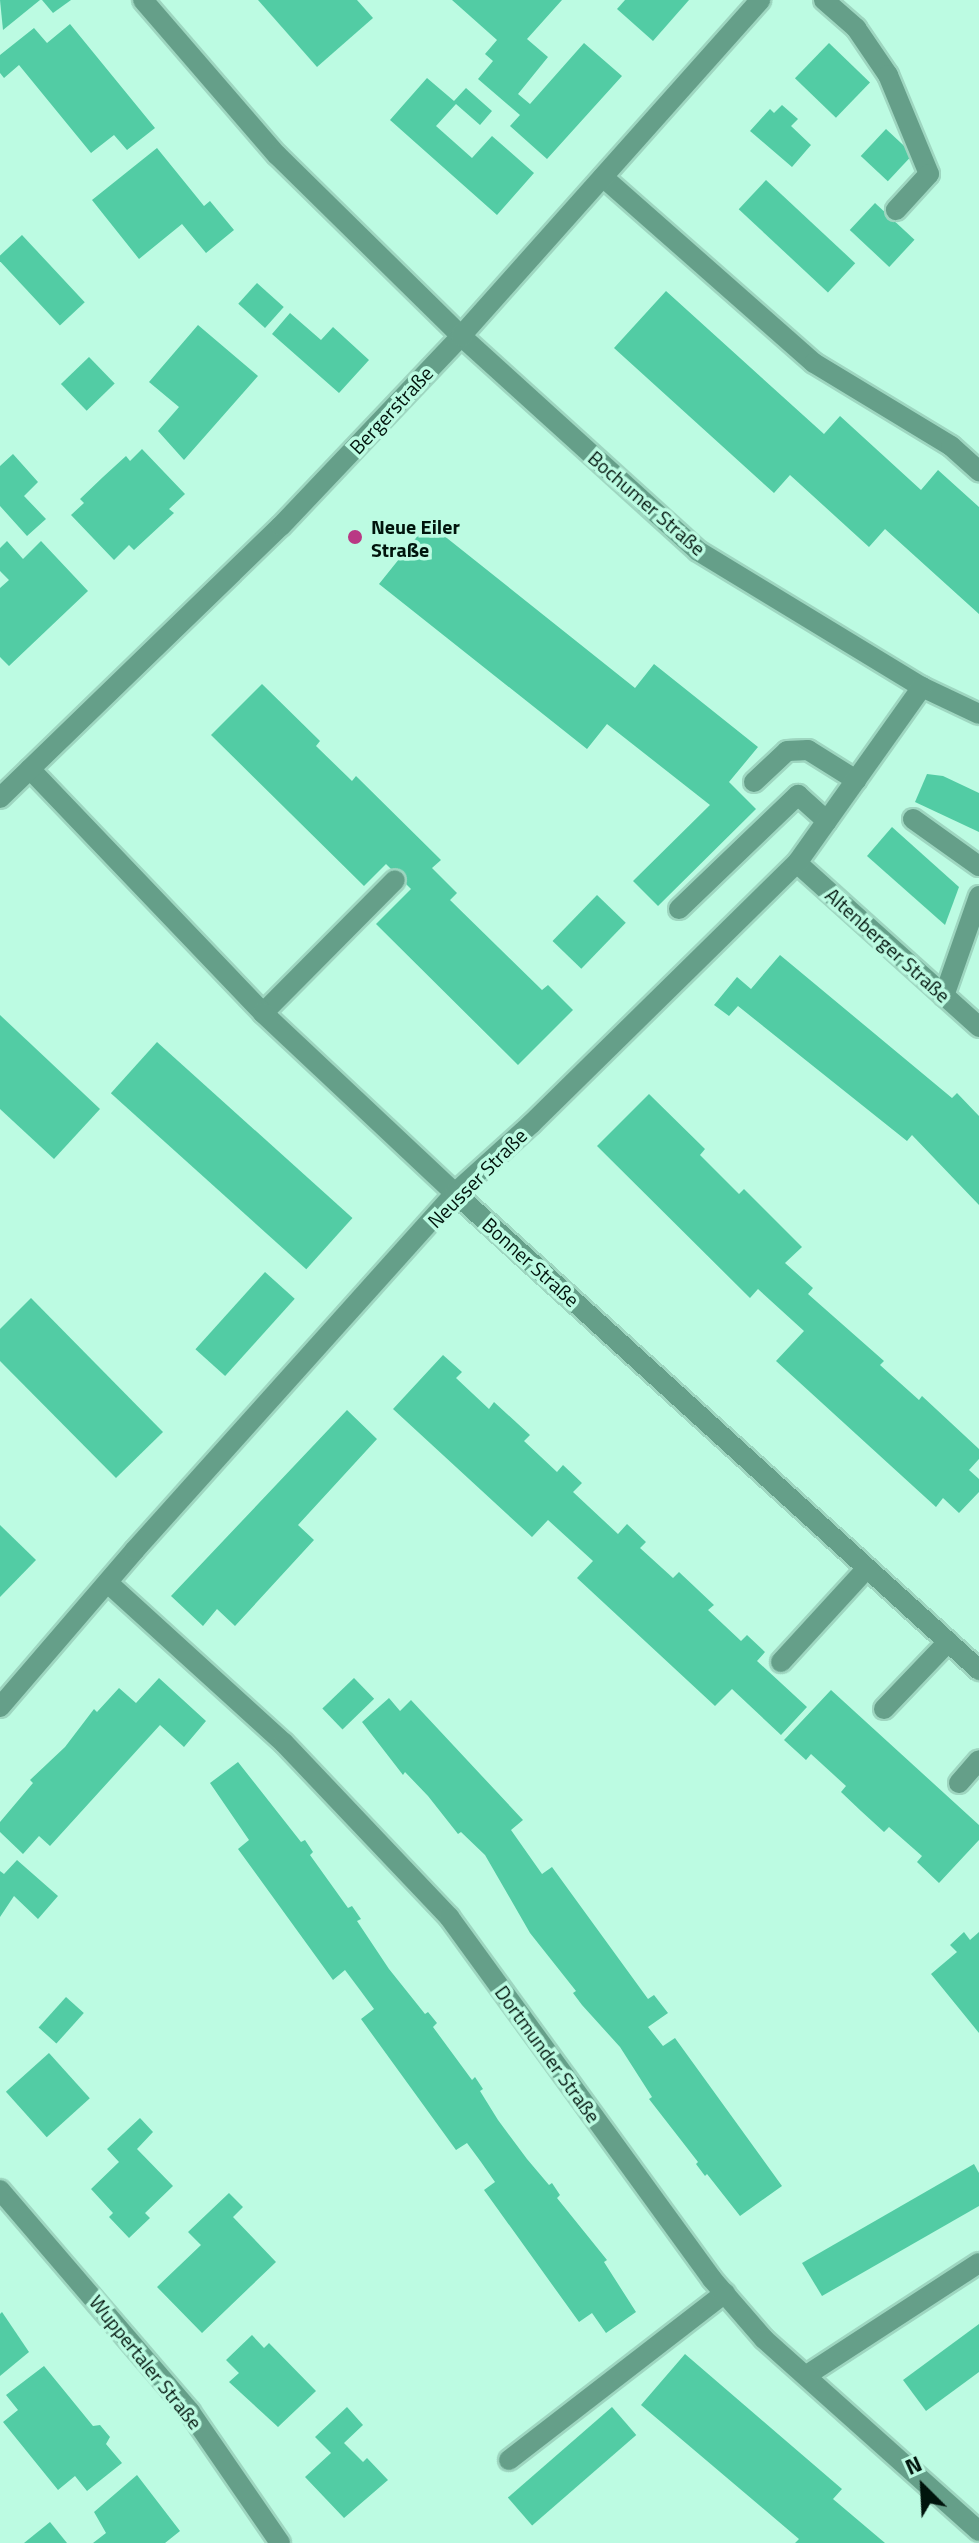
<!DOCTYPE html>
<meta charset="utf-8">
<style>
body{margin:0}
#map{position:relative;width:979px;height:2543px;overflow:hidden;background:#bcfbe2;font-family:"Titillium Web",sans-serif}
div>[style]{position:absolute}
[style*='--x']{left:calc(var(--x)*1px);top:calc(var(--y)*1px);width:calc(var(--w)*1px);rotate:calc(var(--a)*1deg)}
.building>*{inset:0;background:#52cca4;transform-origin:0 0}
.roads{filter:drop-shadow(2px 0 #9ed6c0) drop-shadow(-2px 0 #9ed6c0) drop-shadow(0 2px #9ed6c0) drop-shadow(0 -2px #9ed6c0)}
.service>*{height:20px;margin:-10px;padding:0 10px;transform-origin:10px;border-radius:10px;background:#659f89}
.minor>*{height:20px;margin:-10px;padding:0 10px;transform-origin:10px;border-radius:10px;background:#659f89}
.tertiary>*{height:20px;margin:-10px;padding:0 10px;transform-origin:10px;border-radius:10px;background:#659f89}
.dots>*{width:22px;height:22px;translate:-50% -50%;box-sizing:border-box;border:4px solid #bcfbe2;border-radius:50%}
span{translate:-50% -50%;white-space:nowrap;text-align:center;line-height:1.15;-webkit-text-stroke:7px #bcfbe2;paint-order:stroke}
.street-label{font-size:20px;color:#00140c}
.poi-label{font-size:20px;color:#00140c;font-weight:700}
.left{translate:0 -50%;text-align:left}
.north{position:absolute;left:883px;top:2447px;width:80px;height:80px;-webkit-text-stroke:6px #bcfbe2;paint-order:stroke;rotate:336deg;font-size:22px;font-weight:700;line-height:32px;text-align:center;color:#00140c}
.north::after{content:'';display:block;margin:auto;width:28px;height:36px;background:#00140c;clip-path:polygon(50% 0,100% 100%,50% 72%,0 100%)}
</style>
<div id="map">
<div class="building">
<i style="clip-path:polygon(0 0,40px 0,3px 30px)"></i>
<i style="clip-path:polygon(42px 0,71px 0,53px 13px)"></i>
<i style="clip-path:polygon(258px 0,357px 0,373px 18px,317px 67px)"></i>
<i style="clip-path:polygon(452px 0,562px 0,527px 39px,548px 57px,518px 94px,530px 104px,584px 43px,622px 76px,547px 159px,510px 126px,520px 115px,478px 79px,493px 61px,485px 54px,497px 40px)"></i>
<i style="clip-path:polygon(625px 0,689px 0,653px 41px,617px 9px)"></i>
<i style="clip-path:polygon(70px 24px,155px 128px,127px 150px,114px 135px,91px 153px,19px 65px,4px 78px,0 73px,0 55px,34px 28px,47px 43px)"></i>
<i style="left:829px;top:43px;width:57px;height:49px;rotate:44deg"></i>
<i style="clip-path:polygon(427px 78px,454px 101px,466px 88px,492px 111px,480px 125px,456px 104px,436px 126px,472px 158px,492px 136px,534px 173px,497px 215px,390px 120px)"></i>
<i style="clip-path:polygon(782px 105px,798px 119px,791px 126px,811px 145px,792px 167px,750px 131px,770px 109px,774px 113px)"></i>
<i style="left:886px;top:129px;width:37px;height:37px;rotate:43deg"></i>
<i style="clip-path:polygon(157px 148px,204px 206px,210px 201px,234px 230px,206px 253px,182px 224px,139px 259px,92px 200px)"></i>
<i style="left:766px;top:180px;width:122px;height:40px;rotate:43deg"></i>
<i style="left:875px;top:203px;width:54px;height:37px;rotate:43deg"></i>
<i style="left:22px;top:235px;width:92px;height:34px;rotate:47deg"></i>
<i style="left:257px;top:283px;width:36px;height:28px;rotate:42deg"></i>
<i style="clip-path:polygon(666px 291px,824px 434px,840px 416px,921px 490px,938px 470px,979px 507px,979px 614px,885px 529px,869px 547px,790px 475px,774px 493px,614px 348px)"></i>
<i style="clip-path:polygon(290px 313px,321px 340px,333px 327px,369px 360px,339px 393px,272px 334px)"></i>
<i style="clip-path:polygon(198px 325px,258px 376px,184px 460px,158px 431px,179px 407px,149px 382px)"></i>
<i style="left:89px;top:357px;width:37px;height:39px;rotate:46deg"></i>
<i style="clip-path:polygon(142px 449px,185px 494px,169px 509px,174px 513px,134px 550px,129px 545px,114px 560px,71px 515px,84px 503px,80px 499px,103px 477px,126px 456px,130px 461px)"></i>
<i style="clip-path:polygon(13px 454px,38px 482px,24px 496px,46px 519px,27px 536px,0 506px,0 466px)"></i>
<i style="clip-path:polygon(428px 523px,635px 688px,654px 664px,758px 747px,729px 782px,756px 809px,658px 906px,633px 881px,710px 805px,607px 724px,587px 749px,379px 584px)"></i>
<i style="clip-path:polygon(7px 541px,23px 559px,41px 541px,88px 591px,9px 666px,0 657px,0 588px,9px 580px,0 571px,0 548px)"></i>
<i style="clip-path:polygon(262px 684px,320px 741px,316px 746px,352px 781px,356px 776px,441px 860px,432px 868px,457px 893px,450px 900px,542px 990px,548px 985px,573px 1010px,518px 1065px,376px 924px,411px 889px,386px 864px,364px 886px,211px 735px)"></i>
<i style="clip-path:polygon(927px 774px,943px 776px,979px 793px,979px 832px,915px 802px)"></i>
<i style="clip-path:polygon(892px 827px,959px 887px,945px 925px,867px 856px)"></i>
<i style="left:597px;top:895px;width:40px;height:64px;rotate:44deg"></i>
<i style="clip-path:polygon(780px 955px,952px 1098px,957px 1093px,979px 1116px,979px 1205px,912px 1135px,907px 1141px,738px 1006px,729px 1016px,714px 1005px,737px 977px,751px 989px)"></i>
<i style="clip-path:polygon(0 1015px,100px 1109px,54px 1159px,0 1109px)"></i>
<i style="left:157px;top:1042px;width:263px;height:69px;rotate:42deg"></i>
<i style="clip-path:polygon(649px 1094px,705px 1149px,700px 1155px,739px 1194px,744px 1189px,802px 1247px,785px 1263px,813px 1288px,808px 1294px,884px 1361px,880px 1365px,919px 1400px,922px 1396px,979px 1449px,979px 1459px,969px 1470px,979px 1479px,979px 1492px,959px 1513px,943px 1498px,936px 1507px,776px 1361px,804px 1331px,758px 1289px,750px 1298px,597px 1146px)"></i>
<i style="left:265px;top:1272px;width:40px;height:104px;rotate:42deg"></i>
<i style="clip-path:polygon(31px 1298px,163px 1432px,116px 1478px,0 1361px,0 1329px)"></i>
<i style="clip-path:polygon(443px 1355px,462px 1372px,456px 1378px,489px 1409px,494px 1402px,530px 1435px,524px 1441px,557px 1472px,563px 1465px,582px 1483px,573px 1492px,618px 1534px,627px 1524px,646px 1542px,640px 1548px,673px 1578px,679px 1572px,714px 1605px,708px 1610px,741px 1641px,747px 1635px,765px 1652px,757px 1661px,807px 1707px,781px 1735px,732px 1689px,715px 1706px,577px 1578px,593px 1561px,548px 1520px,532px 1537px,393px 1409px)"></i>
<i style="clip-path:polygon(347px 1410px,377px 1439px,298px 1525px,314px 1540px,235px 1626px,217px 1609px,203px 1626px,171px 1596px)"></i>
<i style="clip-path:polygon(0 1525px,36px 1560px,0 1597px)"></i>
<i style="clip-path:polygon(159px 1678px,206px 1721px,184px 1747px,160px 1725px,50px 1846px,39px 1836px,23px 1854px,0 1832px,0 1822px,33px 1783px,30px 1780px,65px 1747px,94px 1709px,97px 1712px,119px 1688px,136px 1703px)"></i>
<i style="left:354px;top:1678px;width:29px;height:44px;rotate:46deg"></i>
<i style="clip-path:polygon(831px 1690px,979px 1825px,979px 1840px,939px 1883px,917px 1862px,922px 1856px,889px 1827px,884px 1832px,861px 1811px,841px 1792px,846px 1786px,811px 1754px,806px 1760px,784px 1740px)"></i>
<i style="clip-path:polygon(389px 1698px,400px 1711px,411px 1700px,523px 1820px,511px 1830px,542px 1874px,552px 1867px,648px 1999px,654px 1995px,668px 2013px,648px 2027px,663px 2046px,675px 2038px,782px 2186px,740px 2216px,707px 2174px,705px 2176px,696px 2164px,698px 2162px,649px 2099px,652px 2097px,620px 2047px,582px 2005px,573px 1993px,576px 1991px,530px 1933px,485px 1855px,461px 1832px,458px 1834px,428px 1796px,405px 1772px,403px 1775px,362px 1722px)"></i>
<i style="clip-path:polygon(238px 1762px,301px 1842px,305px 1840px,313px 1852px,310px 1855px,348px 1908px,352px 1906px,361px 1919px,357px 1921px,389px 1969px,425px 2014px,428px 2012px,437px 2023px,433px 2027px,472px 2080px,475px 2077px,483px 2089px,480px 2091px,498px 2120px,527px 2159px,549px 2185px,552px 2183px,560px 2195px,557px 2198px,607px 2260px,604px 2262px,636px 2312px,606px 2333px,592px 2313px,579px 2322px,484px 2190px,495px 2182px,481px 2162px,467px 2143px,456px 2150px,361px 2019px,374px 2009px,360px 1990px,345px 1970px,333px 1980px,238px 1849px,249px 1840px,210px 1783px)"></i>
<i style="clip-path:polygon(17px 1860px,58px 1896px,38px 1919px,14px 1896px,0 1917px,0 1871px,4px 1874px)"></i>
<i style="clip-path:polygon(964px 1932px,970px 1940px,979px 1932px,979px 2033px,931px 1974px,957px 1952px,950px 1945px)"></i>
<i style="left:66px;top:1997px;width:24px;height:41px;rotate:42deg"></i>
<i style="left:49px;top:2053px;width:61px;height:58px;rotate:48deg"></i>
<i style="clip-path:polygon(140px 2118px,153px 2132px,137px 2149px,173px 2186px,145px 2213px,150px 2218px,129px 2238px,109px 2217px,113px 2213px,91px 2189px,119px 2162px,107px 2149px)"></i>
<i style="clip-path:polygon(974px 2164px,979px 2173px,979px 2206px,822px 2296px,802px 2263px)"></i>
<i style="clip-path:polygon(229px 2193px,243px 2207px,233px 2217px,276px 2262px,202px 2333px,157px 2287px,201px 2245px,188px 2232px)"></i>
<i style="clip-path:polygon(2px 2312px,29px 2352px,0 2376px,0 2314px)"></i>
<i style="clip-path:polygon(979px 2324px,979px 2372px,926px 2411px,903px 2380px)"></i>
<i style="clip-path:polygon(252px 2335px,264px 2348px,269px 2343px,316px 2391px,278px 2427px,229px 2382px,239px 2373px,226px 2360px)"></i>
<i style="clip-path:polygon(685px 2354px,842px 2489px,833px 2499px,885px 2543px,795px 2543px,799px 2539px,641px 2405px)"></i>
<i style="clip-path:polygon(44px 2366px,93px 2426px,100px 2425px,110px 2437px,106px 2444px,122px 2463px,87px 2491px,75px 2476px,58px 2490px,3px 2422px,18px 2410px,6px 2395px)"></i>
<i style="clip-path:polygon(347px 2407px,363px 2425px,344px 2443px,363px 2462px,367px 2458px,388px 2480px,344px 2518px,305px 2477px,331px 2453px,315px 2437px)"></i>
<i style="left:612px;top:2407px;width:37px;height:138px;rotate:49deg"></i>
<i style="clip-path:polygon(137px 2475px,180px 2531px,165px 2543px,93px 2543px,106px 2533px,94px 2512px)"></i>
<i style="clip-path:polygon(50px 2522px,67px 2543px,24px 2543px)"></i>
</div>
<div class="roads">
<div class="service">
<i style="--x:824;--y:0;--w:43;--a:41.2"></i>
<i style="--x:856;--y:28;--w:57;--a:55.8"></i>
<i style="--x:888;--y:75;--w:107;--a:67.5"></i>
<i style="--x:929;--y:174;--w:49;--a:132.5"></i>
<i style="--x:603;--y:177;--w:281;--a:41.4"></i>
<i style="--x:814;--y:363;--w:160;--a:31.2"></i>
<i style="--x:951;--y:446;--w:38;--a:42"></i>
<i style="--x:754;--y:782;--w:45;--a:-43.2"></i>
<i style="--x:787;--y:751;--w:21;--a:-3"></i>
<i style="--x:808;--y:750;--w:57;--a:32"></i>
<i style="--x:913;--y:819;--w:81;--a:35.5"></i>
<i style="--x:679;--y:909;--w:165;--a:-43.8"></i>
<i style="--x:798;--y:795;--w:39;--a:42"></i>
<i style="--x:944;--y:996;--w:106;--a:-70.7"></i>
<i style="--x:263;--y:1013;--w:187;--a:-45.2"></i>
<i style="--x:781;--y:1662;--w:127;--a:-47.5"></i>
<i style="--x:884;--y:1709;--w:93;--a:-46.3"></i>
<i style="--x:959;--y:1783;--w:30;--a:-49"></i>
<i style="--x:807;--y:2375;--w:205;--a:-33.1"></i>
<i style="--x:509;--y:2460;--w:273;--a:-37.7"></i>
</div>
<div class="minor">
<i style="--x:143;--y:0;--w:205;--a:49.2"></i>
<i style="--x:277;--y:155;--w:258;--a:44.5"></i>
<i style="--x:461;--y:336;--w:320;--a:42.2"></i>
<i style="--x:698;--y:551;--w:262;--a:31.3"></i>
<i style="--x:922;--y:687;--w:63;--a:25.3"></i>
<i style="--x:30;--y:769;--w:337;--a:46.3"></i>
<i style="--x:263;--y:1013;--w:263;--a:43.2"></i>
<i style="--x:455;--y:1193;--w:709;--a:42.31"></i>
<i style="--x:797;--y:863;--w:245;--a:42"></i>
<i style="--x:108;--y:1583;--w:238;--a:42.3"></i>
<i style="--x:284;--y:1743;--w:240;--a:46.5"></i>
<i style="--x:449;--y:1917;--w:447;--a:54"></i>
<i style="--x:712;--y:2279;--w:79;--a:49.1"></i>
<i style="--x:764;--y:2339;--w:288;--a:41.8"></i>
<i style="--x:0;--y:1707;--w:207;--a:-49.3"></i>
<i style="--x:135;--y:1550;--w:479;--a:-48.1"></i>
<i style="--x:455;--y:1193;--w:103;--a:-42.2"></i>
<i style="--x:531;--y:1124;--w:373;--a:-44.5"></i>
<i style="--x:797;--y:863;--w:216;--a:-54.6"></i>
<i style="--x:0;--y:2190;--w:292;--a:49.4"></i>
<i style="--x:190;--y:2412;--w:159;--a:55.5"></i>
</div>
<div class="tertiary">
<i style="--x:0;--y:798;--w:391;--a:-44.1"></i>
<i style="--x:281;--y:526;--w:262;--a:-46.5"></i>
<i style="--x:461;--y:336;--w:450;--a:-48.3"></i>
</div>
</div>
<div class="dots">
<i style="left:355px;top:537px;background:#b93984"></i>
</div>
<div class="street-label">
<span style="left:391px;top:410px;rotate:-47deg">Bergerstraße</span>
<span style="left:647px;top:503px;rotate:41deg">Bochumer Straße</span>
<span style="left:888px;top:945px;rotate:42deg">Altenberger Straße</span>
<span style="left:477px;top:1178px;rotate:-45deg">Neusser Straße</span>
<span style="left:531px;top:1262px;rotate:42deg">Bonner Straße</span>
<span style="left:548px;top:2054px;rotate:54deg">Dortmunder Straße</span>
<span style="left:146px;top:2362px;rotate:51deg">Wuppertaler Straße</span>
</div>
<div class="poi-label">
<span class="left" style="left:371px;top:538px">Neue Eiler<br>Straße</span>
</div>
<div class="north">N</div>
</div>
